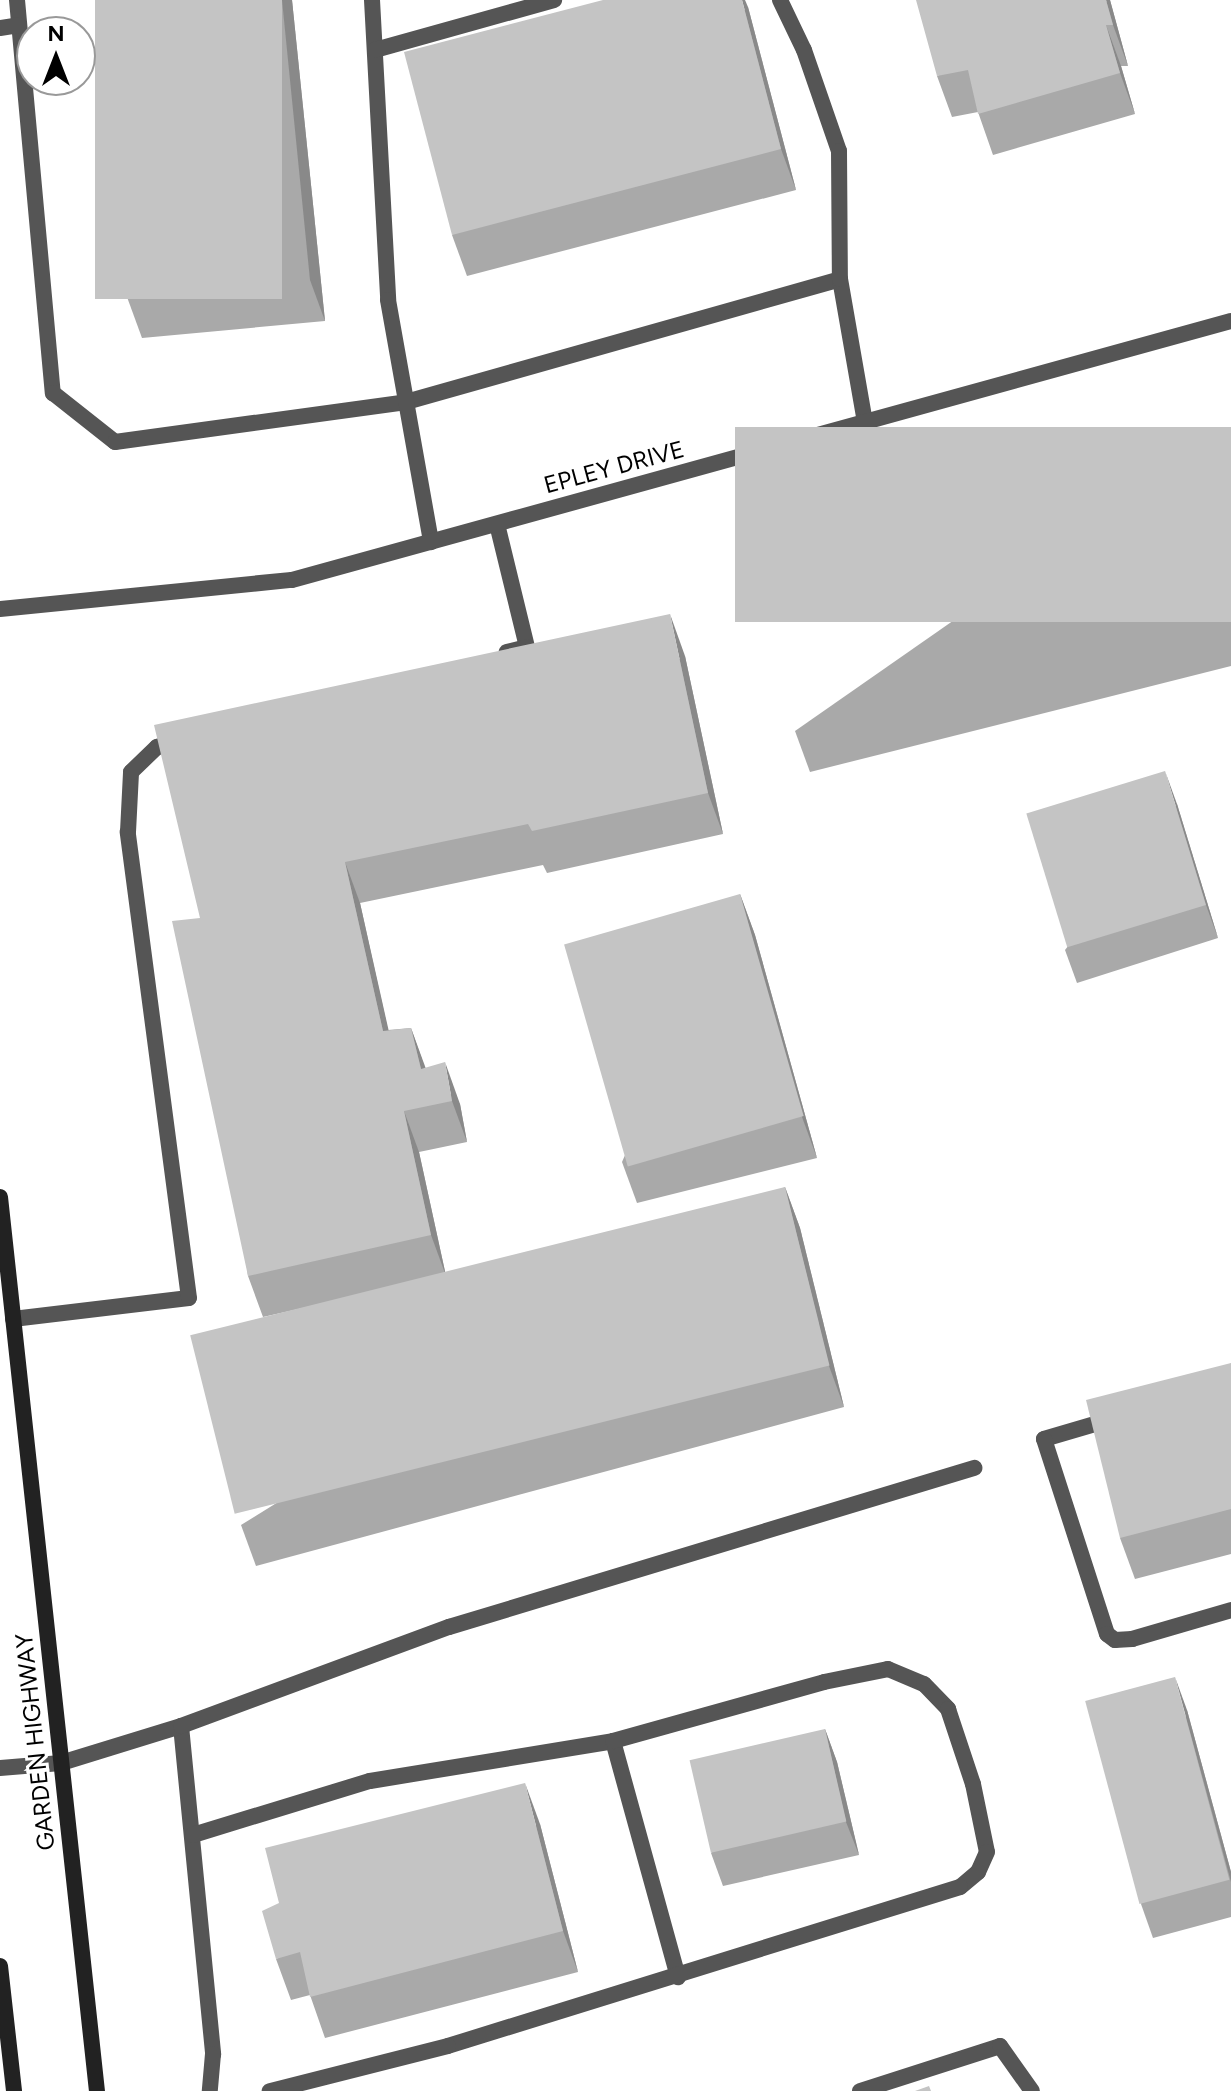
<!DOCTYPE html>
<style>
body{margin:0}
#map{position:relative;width:1231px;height:2091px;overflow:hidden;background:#fff;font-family:Figtree,sans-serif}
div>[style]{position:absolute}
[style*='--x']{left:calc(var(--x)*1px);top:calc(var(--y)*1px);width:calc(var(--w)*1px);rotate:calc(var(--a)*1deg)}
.service>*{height:16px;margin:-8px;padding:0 8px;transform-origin:8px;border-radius:8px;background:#555}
.minor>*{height:16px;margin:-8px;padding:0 8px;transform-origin:8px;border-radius:8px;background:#555}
.secondary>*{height:16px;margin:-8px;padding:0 8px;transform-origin:8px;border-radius:8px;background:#222}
.wall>*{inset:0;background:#a9a9a9}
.shaded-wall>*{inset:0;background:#898989}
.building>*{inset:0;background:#c4c4c4;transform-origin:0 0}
span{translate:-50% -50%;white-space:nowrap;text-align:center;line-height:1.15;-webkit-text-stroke:6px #fff;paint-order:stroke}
.street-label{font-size:24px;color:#000}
.north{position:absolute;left:16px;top:16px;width:80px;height:80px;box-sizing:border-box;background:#fff;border:2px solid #999;border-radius:50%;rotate:0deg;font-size:22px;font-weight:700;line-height:32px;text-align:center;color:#000}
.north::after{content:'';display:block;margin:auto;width:28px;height:36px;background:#000;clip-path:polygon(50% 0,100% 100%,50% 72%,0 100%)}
</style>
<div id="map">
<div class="service">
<i style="--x:17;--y:0;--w:395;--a:84.8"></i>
<i style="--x:53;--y:393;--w:79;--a:38.3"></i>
<i style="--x:115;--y:442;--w:294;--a:-7.8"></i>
<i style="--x:406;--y:402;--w:451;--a:-15.8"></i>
<i style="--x:840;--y:279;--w:145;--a:80.1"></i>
<i style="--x:372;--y:0;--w:300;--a:86.9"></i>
<i style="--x:388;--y:300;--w:246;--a:79.9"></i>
<i style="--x:780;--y:0;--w:55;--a:64.4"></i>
<i style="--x:804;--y:50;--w:107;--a:70.9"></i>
<i style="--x:839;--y:151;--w:128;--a:89.6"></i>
<i style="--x:0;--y:28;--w:19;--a:-9"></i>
<i style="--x:375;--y:50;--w:186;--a:-15.6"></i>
<i style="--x:497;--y:524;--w:127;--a:76.3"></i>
<i style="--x:527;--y:647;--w:21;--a:166"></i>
<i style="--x:13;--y:1319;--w:177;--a:-6.8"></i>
<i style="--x:189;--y:1298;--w:470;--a:-97.5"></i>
<i style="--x:128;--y:832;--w:60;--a:-87.1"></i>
<i style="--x:131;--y:772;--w:36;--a:-44"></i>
<i style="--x:157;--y:747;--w:24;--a:-17"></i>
<i style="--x:1112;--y:1419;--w:71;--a:163.6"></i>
<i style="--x:1044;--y:1439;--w:205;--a:72.1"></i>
<i style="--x:1107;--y:1634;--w:10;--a:37"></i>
<i style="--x:1115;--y:1640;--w:17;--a:-3"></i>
<i style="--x:1132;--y:1639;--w:103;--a:-16.3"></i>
<i style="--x:181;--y:1726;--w:330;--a:84.4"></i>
<i style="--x:213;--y:2054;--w:37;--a:95"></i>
<i style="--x:613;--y:1741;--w:245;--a:74.6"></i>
<i style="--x:0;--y:1768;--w:61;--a:-4.7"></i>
<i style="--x:61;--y:1763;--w:126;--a:-17.1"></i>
<i style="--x:181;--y:1726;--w:286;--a:-20.3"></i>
<i style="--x:449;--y:1627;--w:549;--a:-16.85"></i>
<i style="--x:193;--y:1835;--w:185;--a:-17"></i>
<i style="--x:370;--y:1781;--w:246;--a:-9.3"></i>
<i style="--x:613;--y:1741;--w:219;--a:-15.6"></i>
<i style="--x:824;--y:1682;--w:65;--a:-11.5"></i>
<i style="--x:888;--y:1669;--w:39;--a:23"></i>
<i style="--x:924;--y:1684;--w:35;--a:46"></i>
<i style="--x:948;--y:1709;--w:79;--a:71.6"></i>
<i style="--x:973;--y:1784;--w:69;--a:78.4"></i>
<i style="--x:987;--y:1852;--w:22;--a:114"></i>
<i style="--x:978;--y:1872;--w:23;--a:140"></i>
<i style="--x:960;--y:1887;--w:536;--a:162.75"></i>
<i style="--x:448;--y:2046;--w:184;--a:165.8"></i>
<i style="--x:860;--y:2091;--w:147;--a:-17.8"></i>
<i style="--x:1000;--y:2046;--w:55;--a:54.6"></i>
</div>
<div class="minor">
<i style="--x:0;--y:609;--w:293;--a:-5.7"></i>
<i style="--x:292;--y:580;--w:974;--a:-15.42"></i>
</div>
<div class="secondary">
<i style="--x:0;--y:1197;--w:899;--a:83.81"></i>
<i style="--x:0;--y:1966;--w:126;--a:83.6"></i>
</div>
<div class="wall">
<i style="clip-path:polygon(95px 0,292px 0,325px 321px,142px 338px,127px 297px)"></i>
<i style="clip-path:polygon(1110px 0,1128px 66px,1121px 66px,1135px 114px,993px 155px,978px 112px,952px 117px,937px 76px)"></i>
<i style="clip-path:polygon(748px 7px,796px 190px,467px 276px,452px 235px)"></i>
<i style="clip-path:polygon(1231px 427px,1231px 666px,810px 772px,795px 731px)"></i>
<i style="clip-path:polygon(685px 656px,723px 834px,547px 873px,543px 865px,360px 903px,388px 1030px,411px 1028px,425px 1068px,460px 1104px,467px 1142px,419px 1152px,446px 1276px,263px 1317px,248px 1276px,200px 918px)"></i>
<i style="clip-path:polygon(1177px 804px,1218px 938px,1077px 983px,1065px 950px)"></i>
<i style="clip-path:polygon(740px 894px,755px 935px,817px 1158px,637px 1203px,622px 1162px)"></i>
<i style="clip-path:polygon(785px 1187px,800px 1228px,844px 1407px,256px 1566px,241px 1525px)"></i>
<i style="clip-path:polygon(1231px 1363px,1231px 1554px,1135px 1579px,1120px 1538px)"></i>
<i style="clip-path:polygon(1187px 1710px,1231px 1872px,1231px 1917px,1153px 1938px,1141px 1904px)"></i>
<i style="clip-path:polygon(825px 1729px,837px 1762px,859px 1855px,723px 1886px,711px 1853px)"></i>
<i style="clip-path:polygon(540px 1824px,578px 1972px,325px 2038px,310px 1995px,291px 2000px,276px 1959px)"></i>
</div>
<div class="shaded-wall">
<i style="clip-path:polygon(282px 0,292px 0,325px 321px,310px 280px)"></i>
<i style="clip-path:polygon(742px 0,745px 0,748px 7px,796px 190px,781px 149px)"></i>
<i style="clip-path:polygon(1106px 0,1110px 0,1128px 66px,1113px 25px)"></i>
<i style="clip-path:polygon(1106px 25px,1121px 66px,1135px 114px,1120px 73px)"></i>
<i style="clip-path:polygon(670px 614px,685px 656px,723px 834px,708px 793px)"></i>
<i style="clip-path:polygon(1165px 771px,1177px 804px,1218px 938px,1206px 905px)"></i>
<i style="clip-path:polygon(345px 862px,360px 903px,398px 1072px,383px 1031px)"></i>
<i style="clip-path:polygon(740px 894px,755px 935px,817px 1158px,802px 1117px)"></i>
<i style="clip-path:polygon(411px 1028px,426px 1069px,421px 1069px)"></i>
<i style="clip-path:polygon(445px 1062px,460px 1104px,467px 1142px,452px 1101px)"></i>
<i style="clip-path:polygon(404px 1111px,419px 1152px,446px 1276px,431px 1235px)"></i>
<i style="clip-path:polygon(785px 1187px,800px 1228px,844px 1407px,829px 1366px)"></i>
<i style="clip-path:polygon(1175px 1677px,1187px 1710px,1231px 1872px,1231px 1882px)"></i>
<i style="clip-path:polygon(825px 1729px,837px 1762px,859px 1855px,846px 1822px)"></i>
<i style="clip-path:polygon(525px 1783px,540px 1824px,578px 1972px,563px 1931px)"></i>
</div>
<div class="building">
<i style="left:95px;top:0;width:187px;height:299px"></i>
<i style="clip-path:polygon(603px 0,742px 0,781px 149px,452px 235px,404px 52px)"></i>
<i style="clip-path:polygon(916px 0,1106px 0,1113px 25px,1106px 25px,1120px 73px,978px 114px,968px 70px,937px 76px)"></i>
<i style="left:1231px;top:427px;width:195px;height:496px;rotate:90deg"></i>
<i style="clip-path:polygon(670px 614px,708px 793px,532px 831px,528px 824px,345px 862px,383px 1031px,411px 1028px,421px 1069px,445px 1062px,452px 1101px,404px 1111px,431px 1235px,248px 1276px,172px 921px,200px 918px,154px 725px)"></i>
<i style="left:1165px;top:771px;width:140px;height:145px;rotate:73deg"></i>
<i style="left:740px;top:894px;width:231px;height:183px;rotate:74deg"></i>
<i style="left:785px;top:1187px;width:184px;height:613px;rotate:76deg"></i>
<i style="clip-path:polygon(1231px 1363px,1231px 1509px,1120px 1538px,1086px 1400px)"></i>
<i style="left:1175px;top:1677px;width:210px;height:93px;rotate:75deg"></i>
<i style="left:825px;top:1729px;width:95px;height:139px;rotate:77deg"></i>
<i style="clip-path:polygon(525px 1783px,563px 1931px,310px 1997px,300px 1952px,276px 1959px,262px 1911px,279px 1903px,265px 1848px)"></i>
<i style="clip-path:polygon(929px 2086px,931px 2091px,915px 2091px)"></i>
</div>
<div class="street-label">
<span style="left:614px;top:467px;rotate:-15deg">EPLEY DRIVE</span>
<span style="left:35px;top:1742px;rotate:-96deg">GARDEN HIGHWAY</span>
</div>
<div class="north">N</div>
</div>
